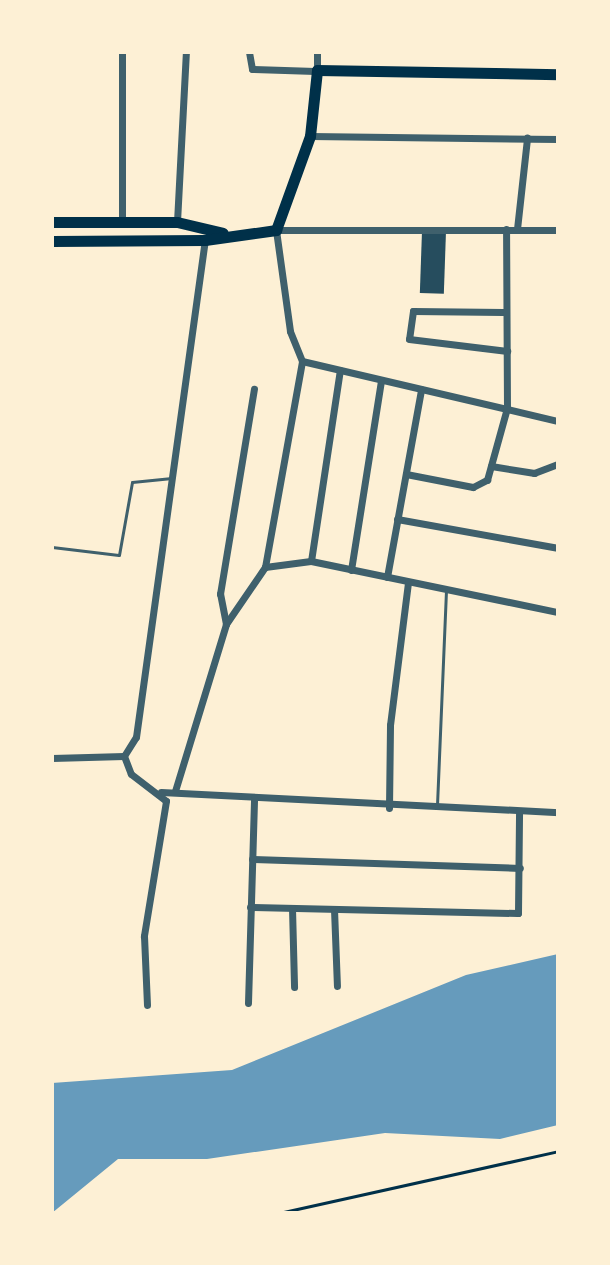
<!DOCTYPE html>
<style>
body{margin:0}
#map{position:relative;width:610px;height:1265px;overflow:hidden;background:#fdf0d5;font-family:Lato,sans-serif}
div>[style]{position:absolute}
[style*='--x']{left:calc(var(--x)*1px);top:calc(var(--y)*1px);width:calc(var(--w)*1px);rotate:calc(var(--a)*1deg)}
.water>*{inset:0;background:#669bbc}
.building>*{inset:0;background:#264d5e;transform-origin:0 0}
.path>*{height:3px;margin:-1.5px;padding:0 1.5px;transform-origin:1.5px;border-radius:1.5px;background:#003049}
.service>*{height:3px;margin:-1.5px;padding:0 1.5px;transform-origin:1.5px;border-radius:1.5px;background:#3f606c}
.minor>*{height:7px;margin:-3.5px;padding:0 3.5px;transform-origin:3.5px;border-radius:3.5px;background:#3f606c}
.primary>*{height:11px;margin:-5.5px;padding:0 5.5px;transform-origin:5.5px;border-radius:5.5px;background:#003049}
span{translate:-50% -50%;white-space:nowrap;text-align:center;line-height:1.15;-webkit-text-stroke:6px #fdf0d5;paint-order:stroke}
.frame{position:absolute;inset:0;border:54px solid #fdf0d5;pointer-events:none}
</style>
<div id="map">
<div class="water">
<i style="clip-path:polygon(558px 954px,558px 1125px,500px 1139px,385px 1133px,207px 1159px,118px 1159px,52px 1213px,52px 1083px,232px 1070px,466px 975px)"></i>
</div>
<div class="building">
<i style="left:422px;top:231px;width:24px;height:62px;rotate:2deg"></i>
</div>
<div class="path">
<i style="--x:279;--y:1213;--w:286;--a:-12.5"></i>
</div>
<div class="service">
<i style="--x:52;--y:547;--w:67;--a:6.8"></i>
<i style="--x:119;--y:555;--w:74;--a:-79.9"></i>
<i style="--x:132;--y:482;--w:40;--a:-5.7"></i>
<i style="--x:437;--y:805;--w:216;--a:-87.6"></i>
</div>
<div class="minor">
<i style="--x:249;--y:52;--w:17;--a:80"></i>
<i style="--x:252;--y:69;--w:63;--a:1.8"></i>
<i style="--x:317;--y:52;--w:18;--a:90"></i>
<i style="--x:310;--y:136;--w:248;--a:0.7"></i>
<i style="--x:122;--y:220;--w:168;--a:-90"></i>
<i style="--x:177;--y:222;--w:170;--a:-87"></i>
<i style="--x:517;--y:229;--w:92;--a:-83.7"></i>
<i style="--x:503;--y:312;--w:90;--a:-179.4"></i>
<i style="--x:413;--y:311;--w:28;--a:98"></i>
<i style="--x:409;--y:339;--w:99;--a:7"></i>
<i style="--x:302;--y:361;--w:263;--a:13.2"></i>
<i style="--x:491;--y:466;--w:44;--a:9.2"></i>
<i style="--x:534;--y:473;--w:26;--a:-21"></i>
<i style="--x:406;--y:474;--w:68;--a:11"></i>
<i style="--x:473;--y:487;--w:16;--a:-27"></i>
<i style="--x:487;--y:480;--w:75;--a:-74.5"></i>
<i style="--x:507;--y:408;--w:179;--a:-90.3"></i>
<i style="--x:397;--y:519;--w:164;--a:10.2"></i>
<i style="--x:311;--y:561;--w:193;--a:-81.4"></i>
<i style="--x:265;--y:567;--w:209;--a:-79.8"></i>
<i style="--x:302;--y:361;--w:32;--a:-112"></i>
<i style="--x:290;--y:331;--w:102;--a:-97.9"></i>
<i style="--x:276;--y:230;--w:282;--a:0"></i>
<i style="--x:351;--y:570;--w:192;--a:-81"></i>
<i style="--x:387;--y:577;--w:191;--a:-79.7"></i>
<i style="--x:226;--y:624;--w:31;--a:-101"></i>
<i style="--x:220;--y:594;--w:208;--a:-80.6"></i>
<i style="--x:124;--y:756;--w:19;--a:69"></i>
<i style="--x:131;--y:774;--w:44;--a:37.6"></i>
<i style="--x:166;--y:801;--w:137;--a:99.3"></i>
<i style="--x:144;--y:936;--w:69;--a:87.5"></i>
<i style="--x:52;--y:758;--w:72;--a:-1.6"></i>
<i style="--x:124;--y:756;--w:22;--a:-58"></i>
<i style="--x:136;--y:737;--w:503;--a:-82.11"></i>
<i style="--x:175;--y:791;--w:175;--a:-73"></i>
<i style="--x:226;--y:624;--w:69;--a:-55.6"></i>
<i style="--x:265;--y:567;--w:46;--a:-7.4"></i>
<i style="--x:311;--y:561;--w:252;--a:11.7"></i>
<i style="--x:161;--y:792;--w:398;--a:2.9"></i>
<i style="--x:389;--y:808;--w:83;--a:-89.3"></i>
<i style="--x:390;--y:725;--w:144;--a:-82.8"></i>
<i style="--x:252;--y:859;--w:268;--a:1.9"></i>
<i style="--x:250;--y:907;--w:268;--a:1.3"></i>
<i style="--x:518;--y:913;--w:102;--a:-89.4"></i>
<i style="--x:292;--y:908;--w:79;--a:88.5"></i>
<i style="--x:334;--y:909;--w:77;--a:87.8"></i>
<i style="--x:248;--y:1003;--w:205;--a:-88.3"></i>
</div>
<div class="primary">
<i style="--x:52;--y:222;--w:125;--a:0"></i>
<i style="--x:177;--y:222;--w:47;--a:13.4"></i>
<i style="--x:52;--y:241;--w:153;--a:-0.4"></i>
<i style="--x:205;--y:240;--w:72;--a:-8"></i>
<i style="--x:276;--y:230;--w:100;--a:-70.1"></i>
<i style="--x:310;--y:136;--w:66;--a:-83.9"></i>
<i style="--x:317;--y:70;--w:241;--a:1"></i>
</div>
<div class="frame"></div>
</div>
